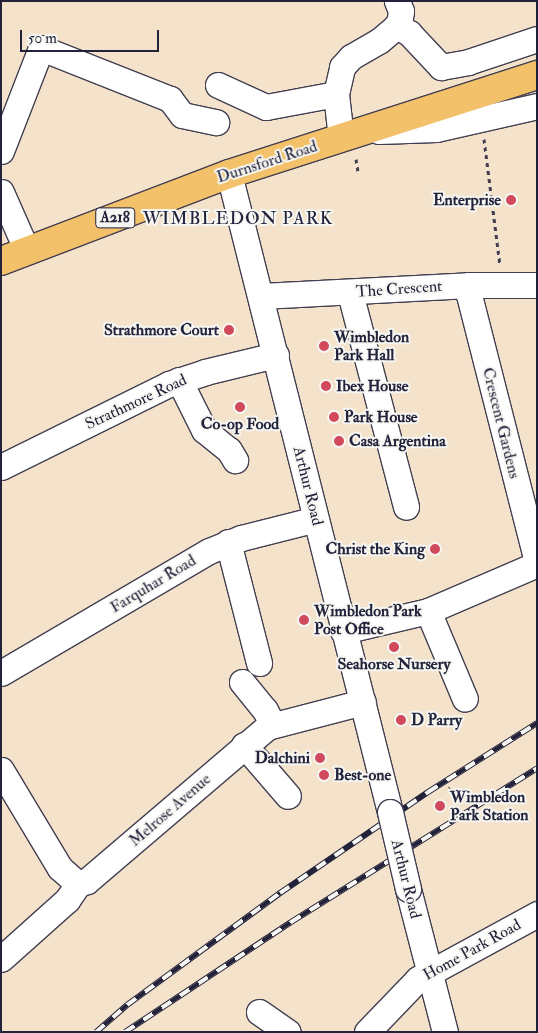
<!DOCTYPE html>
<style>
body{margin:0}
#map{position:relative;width:538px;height:1033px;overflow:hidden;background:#f5e2cb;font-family:"IM FELL Double Pica",serif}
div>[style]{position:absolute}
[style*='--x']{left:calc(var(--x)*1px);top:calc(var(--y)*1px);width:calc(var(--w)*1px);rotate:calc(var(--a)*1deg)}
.path>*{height:3px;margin-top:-1.5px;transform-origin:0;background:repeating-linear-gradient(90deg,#423f51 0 4px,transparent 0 8px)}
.roads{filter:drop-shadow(1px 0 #423f51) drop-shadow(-1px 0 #423f51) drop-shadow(0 1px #423f51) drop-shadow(0 -1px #423f51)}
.minor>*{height:25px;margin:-12.5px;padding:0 12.5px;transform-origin:12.5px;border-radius:12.5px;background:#fff}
.major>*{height:28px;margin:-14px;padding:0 14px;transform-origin:14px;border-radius:14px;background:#f4c16b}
.rail>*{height:5.5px;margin-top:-2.75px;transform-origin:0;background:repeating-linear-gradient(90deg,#f6f6f2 0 11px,#22223b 0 22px);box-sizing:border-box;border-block:1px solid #22223b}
.bridges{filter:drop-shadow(1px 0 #423f51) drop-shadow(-1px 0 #423f51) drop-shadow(0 1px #423f51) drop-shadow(0 -1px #423f51)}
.minor-bridge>*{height:25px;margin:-12.5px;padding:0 12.5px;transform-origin:12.5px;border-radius:12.5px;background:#fff}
.dots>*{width:14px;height:14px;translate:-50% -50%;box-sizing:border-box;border:2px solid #f6f6f2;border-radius:50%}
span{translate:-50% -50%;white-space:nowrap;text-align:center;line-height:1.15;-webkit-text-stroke:4px #f6f6f2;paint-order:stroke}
.shield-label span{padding:1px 4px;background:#f6f6f2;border:1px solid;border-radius:4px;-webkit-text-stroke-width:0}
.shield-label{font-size:15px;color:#22223b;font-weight:700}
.street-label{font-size:16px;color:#22223b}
.poi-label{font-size:16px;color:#22223b;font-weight:700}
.right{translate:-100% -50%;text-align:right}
.left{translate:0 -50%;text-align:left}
.neighbourhood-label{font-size:18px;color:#22223b;letter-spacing:1px}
.frame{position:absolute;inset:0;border:2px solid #22223b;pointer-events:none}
.scale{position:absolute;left:20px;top:30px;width:139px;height:22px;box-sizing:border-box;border:2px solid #22223b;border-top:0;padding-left:6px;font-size:15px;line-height:18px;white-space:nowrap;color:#22223b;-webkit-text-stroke:4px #f6f6f2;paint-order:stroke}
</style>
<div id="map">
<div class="path">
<i style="--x:484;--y:139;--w:127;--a:82.8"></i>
<i style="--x:356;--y:159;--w:13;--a:81"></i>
<i style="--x:449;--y:788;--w:1;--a:-45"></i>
<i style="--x:462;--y:792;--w:6;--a:-39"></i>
</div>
<div class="roads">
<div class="minor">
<i style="--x:396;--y:26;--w:15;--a:28"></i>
<i style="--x:409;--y:33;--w:47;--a:46.7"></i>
<i style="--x:441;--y:67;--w:27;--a:-10"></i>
<i style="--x:468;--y:62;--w:73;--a:-18.4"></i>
<i style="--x:218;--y:85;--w:53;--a:24.6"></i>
<i style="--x:266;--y:107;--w:71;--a:-10.5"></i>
<i style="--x:379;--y:131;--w:57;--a:-2"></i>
<i style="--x:436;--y:129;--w:104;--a:-12.8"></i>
<i style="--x:341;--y:138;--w:44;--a:-96.5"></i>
<i style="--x:336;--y:94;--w:28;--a:-77"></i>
<i style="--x:342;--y:67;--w:13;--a:-48"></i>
<i style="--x:351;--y:57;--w:32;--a:-30"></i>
<i style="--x:379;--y:41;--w:26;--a:-40"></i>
<i style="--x:399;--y:24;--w:13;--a:-81"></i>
<i style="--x:401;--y:11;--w:11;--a:-112"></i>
<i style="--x:1;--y:151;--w:110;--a:-68.8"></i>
<i style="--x:41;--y:48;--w:139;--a:21.6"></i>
<i style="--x:170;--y:99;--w:20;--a:53"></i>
<i style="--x:182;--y:115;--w:35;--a:12"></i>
<i style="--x:229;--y:174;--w:658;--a:75.84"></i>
<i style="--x:1;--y:192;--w:64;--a:66.2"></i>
<i style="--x:469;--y:285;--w:10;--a:90"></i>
<i style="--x:469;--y:295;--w:275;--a:75.7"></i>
<i style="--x:350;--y:293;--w:221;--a:75.3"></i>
<i style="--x:261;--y:296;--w:208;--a:-3"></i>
<i style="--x:469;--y:285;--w:68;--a:0"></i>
<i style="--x:179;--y:380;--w:56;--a:63.4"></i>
<i style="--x:204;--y:430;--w:32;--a:39"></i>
<i style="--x:229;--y:450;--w:12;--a:59"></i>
<i style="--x:1;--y:467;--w:187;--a:-26.3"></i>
<i style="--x:169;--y:384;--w:38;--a:-18"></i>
<i style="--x:205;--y:372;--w:73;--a:-13.5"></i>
<i style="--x:228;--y:542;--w:125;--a:75.6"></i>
<i style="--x:428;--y:611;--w:95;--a:67.2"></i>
<i style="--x:343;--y:631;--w:87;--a:-13.2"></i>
<i style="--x:428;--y:611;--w:119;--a:-23.3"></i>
<i style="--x:1;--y:673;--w:241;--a:-30.4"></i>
<i style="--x:209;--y:551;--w:35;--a:-22"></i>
<i style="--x:241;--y:538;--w:77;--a:-14.2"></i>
<i style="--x:242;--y:682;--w:36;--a:51"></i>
<i style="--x:265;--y:710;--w:17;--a:62"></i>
<i style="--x:244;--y:745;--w:67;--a:49.2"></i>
<i style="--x:1;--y:770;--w:114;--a:59"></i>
<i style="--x:60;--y:868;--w:24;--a:42"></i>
<i style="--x:408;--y:889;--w:148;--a:75.5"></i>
<i style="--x:1;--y:959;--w:89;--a:-41.8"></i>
<i style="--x:67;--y:900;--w:19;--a:-55"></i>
<i style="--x:78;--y:884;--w:9;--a:-18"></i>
<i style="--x:87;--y:881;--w:237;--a:-40.5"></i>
<i style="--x:267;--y:727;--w:99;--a:-14.6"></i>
<i style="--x:259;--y:1012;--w:35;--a:35"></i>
<i style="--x:367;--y:1032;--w:74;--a:-46.1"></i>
<i style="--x:418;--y:979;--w:136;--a:-28.6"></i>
</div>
<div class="major">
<i style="--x:1;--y:261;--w:244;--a:-20.9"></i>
<i style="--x:229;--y:174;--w:324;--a:-17.8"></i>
</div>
</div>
<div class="rail">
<i style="--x:96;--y:1032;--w:41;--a:-41.1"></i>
<i style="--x:127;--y:1005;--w:190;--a:-36.2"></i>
<i style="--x:280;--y:893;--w:179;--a:-34.3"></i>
<i style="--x:428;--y:792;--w:129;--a:-32.3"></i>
<i style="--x:125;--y:1032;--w:199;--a:-33.5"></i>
<i style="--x:291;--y:922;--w:290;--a:-32"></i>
</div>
<div class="bridges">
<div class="minor-bridge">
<i style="--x:390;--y:812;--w:79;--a:76.8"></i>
</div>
</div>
<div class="dots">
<i style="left:511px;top:200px;background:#d1495b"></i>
<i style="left:229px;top:330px;background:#d1495b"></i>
<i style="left:324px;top:346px;background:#d1495b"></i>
<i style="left:326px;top:386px;background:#d1495b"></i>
<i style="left:240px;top:407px;background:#d1495b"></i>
<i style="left:334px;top:417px;background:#d1495b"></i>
<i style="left:339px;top:441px;background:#d1495b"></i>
<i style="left:435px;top:549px;background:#d1495b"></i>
<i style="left:304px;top:620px;background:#d1495b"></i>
<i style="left:394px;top:647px;background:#d1495b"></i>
<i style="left:401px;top:720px;background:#d1495b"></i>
<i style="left:320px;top:758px;background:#d1495b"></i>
<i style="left:324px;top:775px;background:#d1495b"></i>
<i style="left:440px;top:806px;background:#d1495b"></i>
</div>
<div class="shield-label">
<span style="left:115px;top:218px">A218</span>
</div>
<div class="street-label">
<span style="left:267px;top:162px;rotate:-18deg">Durnsford Road</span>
<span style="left:399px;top:289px;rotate:-4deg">The Crescent</span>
<span style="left:136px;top:402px;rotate:-25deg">Strathmore Road</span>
<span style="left:501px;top:423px;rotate:76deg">Crescent Gardens</span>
<span style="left:308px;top:486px;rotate:76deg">Arthur Road</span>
<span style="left:153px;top:584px;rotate:-31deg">Farquhar Road</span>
<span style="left:170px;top:810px;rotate:-41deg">Melrose Avenue</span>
<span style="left:406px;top:879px;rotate:76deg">Arthur Road</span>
<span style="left:472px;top:950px;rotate:-29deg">Home Park Road</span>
</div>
<div class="poi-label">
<span class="right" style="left:501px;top:200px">Enterprise</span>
<span class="right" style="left:219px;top:330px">Strathmore Court</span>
<span class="left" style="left:334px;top:346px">Wimbledon<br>Park Hall</span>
<span class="left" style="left:336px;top:386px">Ibex House</span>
<span class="left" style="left:344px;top:417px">Park House</span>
<span style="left:240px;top:424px">Co-op Food</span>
<span class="left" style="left:349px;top:441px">Casa Argentina</span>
<span class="right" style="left:425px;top:549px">Christ the King</span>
<span class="left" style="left:314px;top:620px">Wimbledon Park<br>Post Office</span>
<span style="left:394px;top:664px">Seahorse Nursery</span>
<span class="left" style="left:411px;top:720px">D Parry</span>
<span class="right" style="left:310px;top:758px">Dalchini</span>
<span class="left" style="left:334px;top:775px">Best-one</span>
<span class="left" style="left:450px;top:806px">Wimbledon<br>Park Station</span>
</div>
<div class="neighbourhood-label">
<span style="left:238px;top:219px">WIMBLEDON PARK</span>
</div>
<div class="frame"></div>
<div class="scale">50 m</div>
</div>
